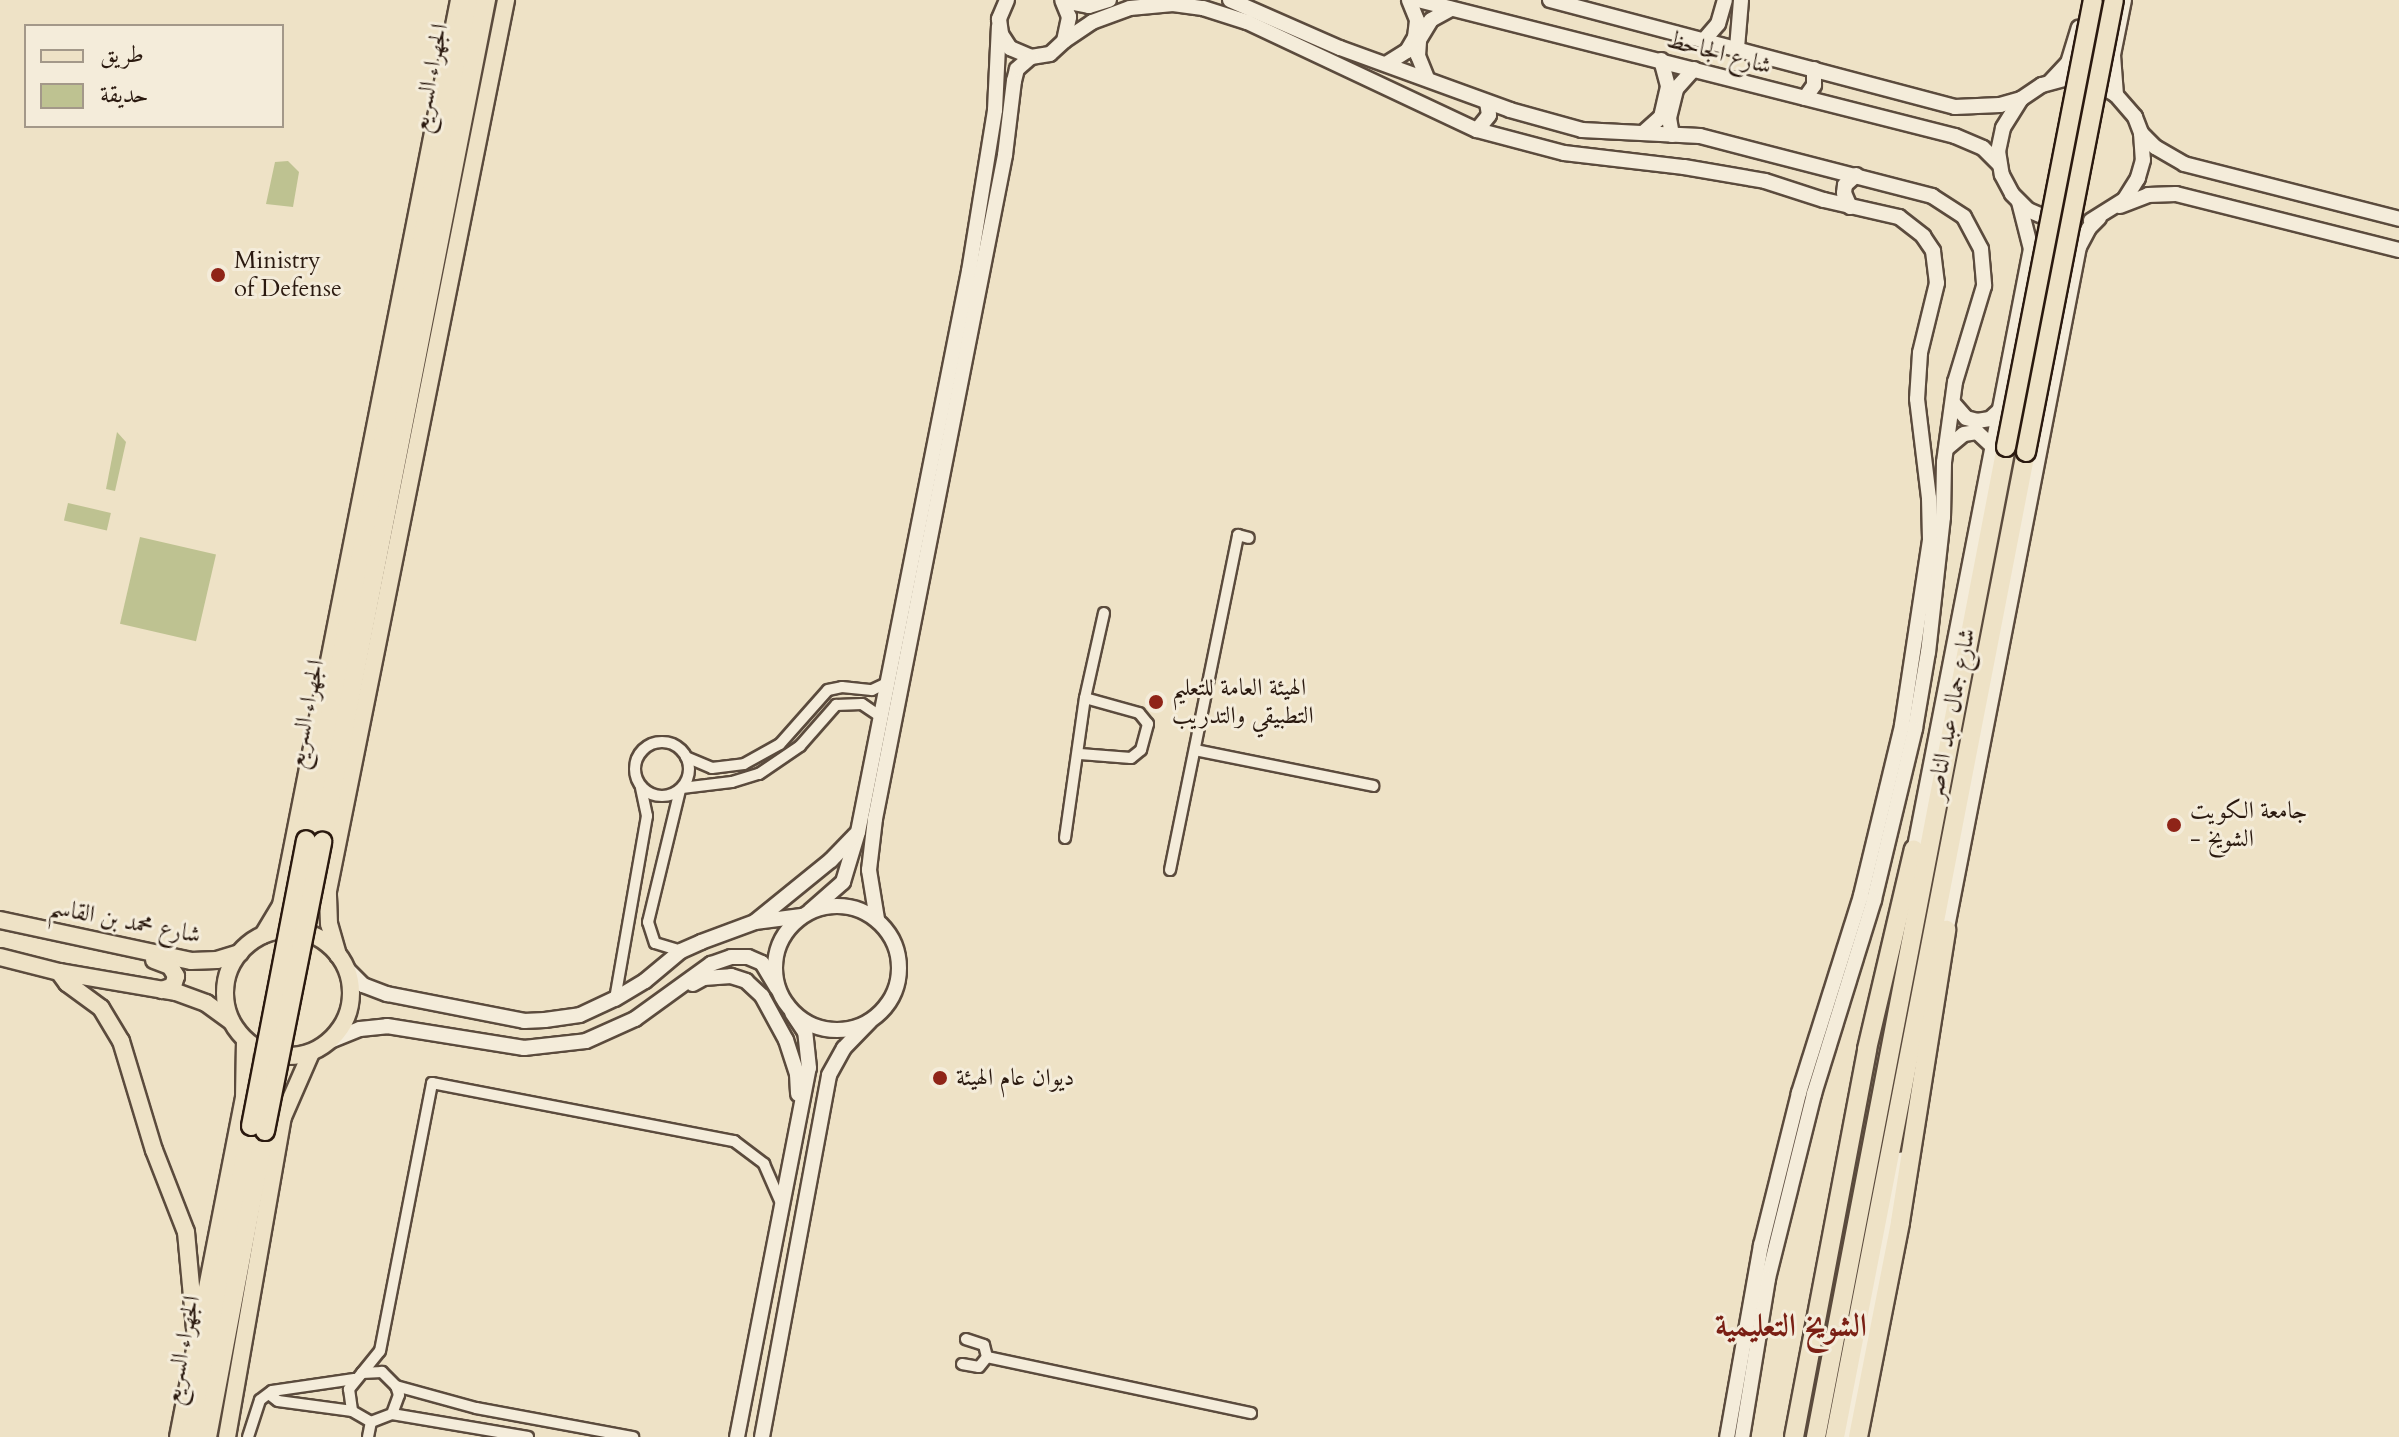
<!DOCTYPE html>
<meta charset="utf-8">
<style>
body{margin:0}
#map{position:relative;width:2399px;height:1437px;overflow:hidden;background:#eee2c6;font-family:Cardo,Amiri,serif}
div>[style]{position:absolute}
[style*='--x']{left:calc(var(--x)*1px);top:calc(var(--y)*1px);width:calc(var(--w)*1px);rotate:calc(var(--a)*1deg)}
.green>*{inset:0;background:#bec291;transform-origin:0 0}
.roads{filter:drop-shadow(2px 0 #5b4b3d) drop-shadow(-2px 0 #5b4b3d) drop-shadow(0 2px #5b4b3d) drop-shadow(0 -2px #5b4b3d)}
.street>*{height:10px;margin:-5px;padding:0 5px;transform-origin:5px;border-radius:5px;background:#f4ecda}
.street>.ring{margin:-5px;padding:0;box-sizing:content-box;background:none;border:10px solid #f4ecda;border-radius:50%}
.secondary>*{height:14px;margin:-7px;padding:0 7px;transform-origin:7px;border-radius:7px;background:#f4ecda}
.secondary>.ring{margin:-7px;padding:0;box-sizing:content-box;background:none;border:14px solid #f4ecda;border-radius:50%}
.primary>*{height:16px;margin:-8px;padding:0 8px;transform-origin:8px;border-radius:8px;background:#eee2c6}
.primary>.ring{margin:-8px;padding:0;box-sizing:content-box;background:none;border:16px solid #eee2c6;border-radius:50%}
.highway>*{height:18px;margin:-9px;padding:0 9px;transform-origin:9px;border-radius:9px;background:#eee2c6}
.bridges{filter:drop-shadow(2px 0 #2a190f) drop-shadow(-2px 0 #2a190f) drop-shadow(0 2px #2a190f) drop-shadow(0 -2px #2a190f)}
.highway-bridge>*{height:18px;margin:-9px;padding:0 9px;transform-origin:9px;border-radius:9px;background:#eee2c6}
.dots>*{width:22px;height:22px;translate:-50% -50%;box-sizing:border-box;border:4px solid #f4ecda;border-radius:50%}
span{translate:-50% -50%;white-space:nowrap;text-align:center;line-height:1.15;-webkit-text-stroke:6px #f4ecda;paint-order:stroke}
.street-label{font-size:24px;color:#2a190f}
.poi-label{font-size:24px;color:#2a190f}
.left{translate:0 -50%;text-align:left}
.district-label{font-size:32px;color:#7a1f14;font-weight:700}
.legend{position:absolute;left:24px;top:24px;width:260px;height:104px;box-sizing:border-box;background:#f4ecda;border:2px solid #a39889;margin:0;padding:10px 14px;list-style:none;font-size:24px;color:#2a190f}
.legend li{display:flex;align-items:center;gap:16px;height:40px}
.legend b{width:40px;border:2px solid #a39889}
</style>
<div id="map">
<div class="green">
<i style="clip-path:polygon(288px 161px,299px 172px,293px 207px,266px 204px,275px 162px)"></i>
<i style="clip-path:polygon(117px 432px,126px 442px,115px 491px,106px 489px)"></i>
<i style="left:68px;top:503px;width:44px;height:18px;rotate:13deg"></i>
<i style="left:140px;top:537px;width:78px;height:89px;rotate:13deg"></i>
</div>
<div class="roads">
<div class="street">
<i class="ring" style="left:635px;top:742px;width:44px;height:44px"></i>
<i style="--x:1195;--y:750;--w:182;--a:11.4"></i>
<i style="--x:1080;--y:754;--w:51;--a:4.5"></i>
<i style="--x:1131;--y:758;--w:13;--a:-39"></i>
<i style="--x:1141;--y:750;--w:27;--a:-75"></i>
<i style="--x:1148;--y:724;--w:14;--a:-129"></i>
<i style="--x:1139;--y:713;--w:56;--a:-164.5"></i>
<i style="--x:686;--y:757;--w:28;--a:23"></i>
<i style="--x:712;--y:768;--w:32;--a:-7"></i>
<i style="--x:744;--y:764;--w:41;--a:-29.1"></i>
<i style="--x:780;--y:744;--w:72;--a:-48.4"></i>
<i style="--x:828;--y:690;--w:14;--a:-12"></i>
<i style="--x:842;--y:687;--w:30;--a:6"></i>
<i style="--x:872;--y:690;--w:17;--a:-25"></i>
<i style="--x:682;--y:788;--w:50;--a:-6.8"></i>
<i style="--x:732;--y:782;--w:28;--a:-17"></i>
<i style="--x:759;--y:774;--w:50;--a:-34.3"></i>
<i style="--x:800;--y:746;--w:55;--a:-48.7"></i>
<i style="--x:836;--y:705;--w:26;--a:-2"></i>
<i style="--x:862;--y:704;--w:22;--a:34"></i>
<i style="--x:680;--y:790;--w:136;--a:103.6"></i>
<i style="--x:648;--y:922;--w:22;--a:72"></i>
<i style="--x:655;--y:943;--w:27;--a:17"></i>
<i style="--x:1065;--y:838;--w:141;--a:-81.9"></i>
<i style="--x:1085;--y:698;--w:87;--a:-77.4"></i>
<i style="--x:1170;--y:870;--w:342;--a:-78.5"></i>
<i style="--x:1238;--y:535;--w:11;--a:15"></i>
<i style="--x:615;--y:999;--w:186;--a:-80.1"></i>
<i style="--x:647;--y:816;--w:29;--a:-102"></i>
<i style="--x:987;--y:1357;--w:270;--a:12"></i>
<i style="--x:962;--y:1364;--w:17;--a:10"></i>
<i style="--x:979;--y:1367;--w:13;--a:-51"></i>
<i style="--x:987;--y:1357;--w:12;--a:-104"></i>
<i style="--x:984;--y:1345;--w:19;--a:-162"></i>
<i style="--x:362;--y:1373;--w:28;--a:-51"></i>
<i style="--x:380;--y:1351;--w:273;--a:-79"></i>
<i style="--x:432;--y:1083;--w:308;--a:10.9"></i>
<i style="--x:734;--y:1141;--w:38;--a:37"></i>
<i style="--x:764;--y:1164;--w:43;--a:66.4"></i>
<i style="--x:396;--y:1386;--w:83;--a:15.4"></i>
<i style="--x:476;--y:1408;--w:160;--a:10.5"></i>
<i style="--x:269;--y:1394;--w:11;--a:38"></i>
<i style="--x:278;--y:1401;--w:75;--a:7.7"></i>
<i style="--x:352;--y:1411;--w:22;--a:30"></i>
<i style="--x:371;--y:1422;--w:22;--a:-21"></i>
<i style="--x:392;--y:1414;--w:20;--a:-70"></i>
<i style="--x:399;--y:1395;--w:9;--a:-108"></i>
<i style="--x:396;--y:1386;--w:20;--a:-135"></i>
<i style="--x:382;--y:1372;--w:20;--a:177"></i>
<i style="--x:362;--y:1373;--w:21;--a:129"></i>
<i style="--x:349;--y:1389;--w:22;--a:82"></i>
<i style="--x:392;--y:1414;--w:138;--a:9.6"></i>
<i style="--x:248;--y:1437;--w:39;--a:-72"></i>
<i style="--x:260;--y:1400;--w:15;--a:-37"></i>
<i style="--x:272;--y:1391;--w:83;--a:-8.3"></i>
<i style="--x:368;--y:1437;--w:15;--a:-79"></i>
</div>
<div class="secondary">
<i style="--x:1007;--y:0;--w:21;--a:113"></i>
<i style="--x:999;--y:19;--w:15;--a:82"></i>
<i style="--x:1001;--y:34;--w:17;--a:57"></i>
<i style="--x:1010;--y:48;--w:23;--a:23"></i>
<i style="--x:1031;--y:57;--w:19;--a:-9"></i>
<i style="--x:1050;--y:54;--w:19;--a:-43"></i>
<i style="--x:1064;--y:41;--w:25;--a:-78"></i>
<i style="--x:1069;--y:17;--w:18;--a:-112"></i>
<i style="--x:1230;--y:0;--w:120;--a:23.6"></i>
<i style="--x:1340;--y:48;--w:181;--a:20"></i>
<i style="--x:1510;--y:110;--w:75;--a:15.5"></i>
<i style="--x:1582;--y:130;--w:118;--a:2.9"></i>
<i style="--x:1700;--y:136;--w:240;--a:14.5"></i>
<i style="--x:1932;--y:196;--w:38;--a:33"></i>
<i style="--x:1964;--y:217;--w:36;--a:62"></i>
<i style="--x:1981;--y:249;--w:37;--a:85"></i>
<i style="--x:1984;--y:286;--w:100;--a:106.8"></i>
<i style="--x:1955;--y:382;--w:81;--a:97.8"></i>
<i style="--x:1944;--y:462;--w:55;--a:91"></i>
<i style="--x:1943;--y:517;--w:136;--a:96.3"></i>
<i style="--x:1928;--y:652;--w:78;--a:99.6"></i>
<i style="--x:1915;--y:729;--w:176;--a:103.5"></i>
<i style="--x:1874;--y:900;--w:203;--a:107.2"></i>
<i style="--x:1814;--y:1094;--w:191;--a:104"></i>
<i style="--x:1768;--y:1279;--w:160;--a:99.3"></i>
<i style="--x:1418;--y:0;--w:554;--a:14.21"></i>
<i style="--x:1955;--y:136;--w:30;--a:23"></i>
<i style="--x:1983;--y:148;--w:23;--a:45"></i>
<i style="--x:1550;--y:0;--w:419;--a:14.8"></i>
<i style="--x:1955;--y:107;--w:45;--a:-2.5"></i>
<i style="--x:2000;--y:105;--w:22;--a:-16"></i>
<i style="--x:2021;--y:99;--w:25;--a:-34"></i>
<i style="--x:2042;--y:85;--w:23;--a:-15"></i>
<i style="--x:2064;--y:79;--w:32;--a:7"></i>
<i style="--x:2096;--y:83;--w:23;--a:31"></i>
<i style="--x:2116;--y:95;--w:29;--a:49"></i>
<i style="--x:2135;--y:117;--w:17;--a:69"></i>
<i style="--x:2141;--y:133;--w:27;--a:86"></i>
<i style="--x:2143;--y:160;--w:19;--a:106"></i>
<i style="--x:2138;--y:178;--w:26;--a:122"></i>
<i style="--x:2124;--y:200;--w:39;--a:148"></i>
<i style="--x:1063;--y:1;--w:26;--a:11"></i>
<i style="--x:1089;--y:6;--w:21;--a:-17"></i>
<i style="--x:1704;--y:40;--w:21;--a:-49"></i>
<i style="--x:1718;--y:24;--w:25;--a:-74"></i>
<i style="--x:1064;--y:41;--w:34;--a:-34"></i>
<i style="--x:1092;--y:22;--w:40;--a:-20.2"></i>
<i style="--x:1130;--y:8;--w:43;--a:-5.3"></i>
<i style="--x:1173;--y:4;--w:30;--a:8"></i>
<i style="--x:1203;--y:8;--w:46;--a:17.7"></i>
<i style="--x:1247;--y:22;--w:254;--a:25.2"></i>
<i style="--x:1477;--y:130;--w:90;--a:14.8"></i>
<i style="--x:1564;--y:153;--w:121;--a:6.7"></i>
<i style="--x:1684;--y:167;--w:82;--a:9.8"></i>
<i style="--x:1765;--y:181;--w:62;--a:17.9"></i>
<i style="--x:1824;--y:200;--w:77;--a:12.8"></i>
<i style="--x:1899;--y:217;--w:31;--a:38"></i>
<i style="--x:1923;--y:236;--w:18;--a:56"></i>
<i style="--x:1933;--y:251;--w:32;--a:83"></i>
<i style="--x:1937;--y:283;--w:72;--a:103.7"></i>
<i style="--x:1920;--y:353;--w:46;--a:93.7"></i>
<i style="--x:1917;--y:399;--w:100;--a:83.1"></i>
<i style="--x:1929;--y:498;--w:42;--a:88.6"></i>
<i style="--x:1930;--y:540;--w:188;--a:98.6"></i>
<i style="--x:1902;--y:726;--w:175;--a:103.6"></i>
<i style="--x:1861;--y:896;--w:207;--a:107.5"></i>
<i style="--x:1799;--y:1093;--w:157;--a:104"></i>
<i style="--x:1761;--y:1245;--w:195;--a:100"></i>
<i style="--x:1737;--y:48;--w:48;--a:-85.2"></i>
<i style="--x:1386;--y:64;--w:25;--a:-32"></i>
<i style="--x:1407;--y:51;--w:16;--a:-60"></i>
<i style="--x:1415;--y:37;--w:17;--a:-83"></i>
<i style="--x:1417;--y:20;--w:22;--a:-112"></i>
<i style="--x:1427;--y:78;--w:24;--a:-112"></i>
<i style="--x:1418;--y:56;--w:16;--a:-86"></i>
<i style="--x:1419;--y:40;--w:23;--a:-59"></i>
<i style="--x:1431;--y:20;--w:23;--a:-29"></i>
<i style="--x:2050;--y:82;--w:26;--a:-47"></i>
<i style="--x:2068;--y:63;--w:37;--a:-73"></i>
<i style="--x:2116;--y:95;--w:40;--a:-94.3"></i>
<i style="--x:2113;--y:55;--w:56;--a:-78.7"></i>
<i style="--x:1805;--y:98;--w:16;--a:-55"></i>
<i style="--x:1814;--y:85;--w:16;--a:-90"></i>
<i style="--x:2021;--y:99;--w:34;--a:122"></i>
<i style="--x:2003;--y:128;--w:24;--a:102"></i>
<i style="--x:1998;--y:151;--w:24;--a:81"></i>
<i style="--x:2002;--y:175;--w:21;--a:62"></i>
<i style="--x:2012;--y:194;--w:23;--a:45"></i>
<i style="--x:2028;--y:210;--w:33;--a:23"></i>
<i style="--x:1477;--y:130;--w:19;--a:-51"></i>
<i style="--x:1489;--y:115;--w:13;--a:-99"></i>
<i style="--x:1643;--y:133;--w:24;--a:-42"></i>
<i style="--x:1661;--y:117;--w:32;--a:-77"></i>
<i style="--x:1668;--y:86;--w:27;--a:-105"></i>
<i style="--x:2141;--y:133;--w:20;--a:45"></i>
<i style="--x:2155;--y:147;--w:34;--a:30"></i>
<i style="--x:2184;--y:164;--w:222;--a:14.3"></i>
<i style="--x:1672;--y:135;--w:17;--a:-100"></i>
<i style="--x:1669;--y:118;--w:30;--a:-76"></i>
<i style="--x:1676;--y:89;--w:27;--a:-48"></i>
<i style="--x:2120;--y:206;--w:30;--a:-21"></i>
<i style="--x:2148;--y:195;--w:28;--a:-2"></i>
<i style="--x:2176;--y:194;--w:230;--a:14.1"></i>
<i style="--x:1850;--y:207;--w:15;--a:-113"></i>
<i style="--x:1844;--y:193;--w:8;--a:-83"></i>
<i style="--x:1845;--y:185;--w:15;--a:-42"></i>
<i style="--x:1954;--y:404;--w:18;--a:49"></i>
<i style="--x:1966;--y:418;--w:11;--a:15"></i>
<i style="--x:1977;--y:421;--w:13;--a:-9"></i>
<i style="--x:1990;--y:419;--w:13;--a:-42"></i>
<i style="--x:1946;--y:449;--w:23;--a:-40"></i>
<i style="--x:1964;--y:434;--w:13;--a:-9"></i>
<i style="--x:1977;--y:432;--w:22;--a:43"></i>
<i style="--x:1913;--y:857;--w:619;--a:-79.02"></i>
<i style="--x:2031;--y:249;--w:49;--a:-104.3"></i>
<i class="ring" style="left:775px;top:906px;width:110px;height:110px"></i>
<i style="--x:810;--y:911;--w:44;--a:-41.3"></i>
<i style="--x:843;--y:882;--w:52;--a:-73.3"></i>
<i style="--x:858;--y:832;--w:572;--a:-78.81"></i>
<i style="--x:969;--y:271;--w:163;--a:-80.8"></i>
<i style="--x:995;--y:110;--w:84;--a:-87.3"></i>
<i style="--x:877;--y:919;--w:50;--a:-99.3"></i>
<i style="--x:869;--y:870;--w:51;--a:-83.3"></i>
<i style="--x:875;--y:819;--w:677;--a:-78.92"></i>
<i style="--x:1005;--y:155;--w:75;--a:-83.1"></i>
<i style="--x:1014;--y:81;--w:12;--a:-76"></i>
<i style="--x:1017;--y:69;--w:18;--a:-41"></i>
<i style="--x:756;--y:921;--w:97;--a:-39.1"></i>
<i style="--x:831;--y:860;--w:35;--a:-46"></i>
<i style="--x:1945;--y:938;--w:704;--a:-79.03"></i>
<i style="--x:2079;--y:247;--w:21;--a:-62"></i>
<i style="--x:2089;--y:228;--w:14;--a:-45"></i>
<i style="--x:347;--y:969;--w:23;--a:45"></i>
<i style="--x:363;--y:985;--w:26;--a:21"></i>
<i style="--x:387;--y:994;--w:140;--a:11.1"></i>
<i style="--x:524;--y:1021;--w:21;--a:-3"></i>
<i style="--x:545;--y:1020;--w:35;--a:-8"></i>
<i style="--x:580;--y:1015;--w:38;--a:-25"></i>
<i style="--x:615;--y:999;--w:35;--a:-31"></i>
<i style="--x:645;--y:981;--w:47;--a:-39.8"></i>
<i style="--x:681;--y:951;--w:22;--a:-24"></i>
<i style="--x:701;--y:942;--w:58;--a:-20.3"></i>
<i style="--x:755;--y:922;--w:47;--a:-7.3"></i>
<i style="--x:693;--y:984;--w:13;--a:-29"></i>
<i style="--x:704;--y:978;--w:27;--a:-4"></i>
<i style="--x:731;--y:976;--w:16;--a:18"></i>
<i style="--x:746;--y:981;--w:22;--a:43"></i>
<i style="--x:762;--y:996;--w:50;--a:61.4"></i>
<i style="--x:786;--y:1040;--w:36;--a:72"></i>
<i style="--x:797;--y:1074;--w:20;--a:87"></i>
<i style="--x:330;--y:1041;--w:32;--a:-22"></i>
<i style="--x:360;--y:1029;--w:27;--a:-6"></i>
<i style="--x:387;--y:1026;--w:139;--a:9.1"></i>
<i style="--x:524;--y:1048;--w:62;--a:-6.4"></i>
<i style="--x:586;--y:1041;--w:54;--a:-24.2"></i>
<i style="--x:635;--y:1019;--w:94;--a:-35.9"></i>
<i style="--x:711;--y:964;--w:21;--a:-19"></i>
<i style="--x:731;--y:957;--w:17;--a:0"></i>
<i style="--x:748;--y:957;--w:15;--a:23"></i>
<i style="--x:762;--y:963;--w:29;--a:59"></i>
<i style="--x:737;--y:1437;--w:376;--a:-79"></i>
<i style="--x:809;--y:1068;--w:36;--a:-96"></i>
<i style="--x:805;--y:1032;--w:23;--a:-124"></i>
<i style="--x:762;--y:1437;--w:368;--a:-79.5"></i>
<i style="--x:829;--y:1075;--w:31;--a:-61"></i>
<i style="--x:844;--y:1048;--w:37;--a:-46"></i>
<i style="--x:1847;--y:1437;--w:283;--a:-78.8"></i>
</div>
<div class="primary">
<i style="--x:0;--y:920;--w:195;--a:12.1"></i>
<i style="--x:191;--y:961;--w:26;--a:-2"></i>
<i style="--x:217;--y:960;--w:24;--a:-17"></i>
<i class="ring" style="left:225px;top:930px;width:110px;height:110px"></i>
<i style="--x:263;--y:935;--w:35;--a:-59"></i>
<i style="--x:281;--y:905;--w:922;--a:-78.87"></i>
<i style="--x:338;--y:955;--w:32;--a:-106"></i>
<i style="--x:329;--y:924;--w:33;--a:-92"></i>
<i style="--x:328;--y:891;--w:909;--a:-78.7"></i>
<i style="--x:0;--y:957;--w:61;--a:14.3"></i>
<i style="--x:59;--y:972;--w:119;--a:9.7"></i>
<i style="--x:176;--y:992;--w:32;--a:20"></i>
<i style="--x:206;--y:1003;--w:31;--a:36"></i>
<i style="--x:154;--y:960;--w:17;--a:21"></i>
<i style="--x:170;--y:966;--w:12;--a:59"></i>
<i style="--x:176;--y:976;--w:10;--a:107"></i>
<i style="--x:173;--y:986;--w:12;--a:160"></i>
<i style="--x:59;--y:972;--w:14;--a:54"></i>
<i style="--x:67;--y:983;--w:42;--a:36.3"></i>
<i style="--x:101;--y:1008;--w:39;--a:59"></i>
<i style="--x:121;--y:1041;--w:114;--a:73.2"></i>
<i style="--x:154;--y:1150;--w:88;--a:68.7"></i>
<i style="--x:186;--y:1232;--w:108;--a:84.7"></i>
<i style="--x:178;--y:1437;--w:345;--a:-79"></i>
<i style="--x:244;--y:1098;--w:58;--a:-89"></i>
<i style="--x:227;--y:1437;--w:325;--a:-80.1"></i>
<i style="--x:283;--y:1117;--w:70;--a:-66.4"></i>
</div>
<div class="highway">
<i style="--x:306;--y:840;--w:856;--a:-79.02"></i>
<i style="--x:322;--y:842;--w:858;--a:-78.98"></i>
<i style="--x:190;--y:1437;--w:317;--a:-78.9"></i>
<i style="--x:207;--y:1437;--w:311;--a:-79.3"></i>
<i style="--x:1794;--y:1437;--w:395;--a:-79.3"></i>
<i style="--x:1867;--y:1049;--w:205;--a:-76.8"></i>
<i style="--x:1816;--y:1437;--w:1008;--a:-79.14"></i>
<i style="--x:1835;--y:1437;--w:1003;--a:-79.03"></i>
<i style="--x:1858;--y:1437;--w:219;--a:-78.9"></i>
<i style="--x:1900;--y:1222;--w:296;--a:-81"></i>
</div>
</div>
<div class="bridges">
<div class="highway-bridge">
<i style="--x:2006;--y:447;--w:455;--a:-79"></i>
<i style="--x:2026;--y:452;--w:460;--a:-79"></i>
<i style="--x:251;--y:1126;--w:291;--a:-79.1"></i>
<i style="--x:265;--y:1131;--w:295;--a:-78.8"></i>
</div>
</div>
<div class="dots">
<i style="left:218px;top:275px;background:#8f2418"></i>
<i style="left:1156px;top:702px;background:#8f2418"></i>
<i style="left:2174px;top:825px;background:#8f2418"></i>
<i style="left:940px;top:1078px;background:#8f2418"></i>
</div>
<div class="street-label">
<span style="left:1719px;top:53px;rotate:15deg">شارع الجاحظ</span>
<span style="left:430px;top:78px;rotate:-79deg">الجهراء السريع</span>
<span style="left:306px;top:714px;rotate:-79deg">الجهراء السريع</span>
<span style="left:1951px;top:714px;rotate:-79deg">شارع جمال عبد الناصر</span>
<span style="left:125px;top:921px;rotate:11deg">شارع محمد بن القاسم</span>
<span style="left:182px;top:1350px;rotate:-79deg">الجهراء السريع</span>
</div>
<div class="poi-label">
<span class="left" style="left:234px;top:275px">Ministry<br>of Defense</span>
<span class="left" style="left:1172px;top:702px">الهيئة العامة للتعليم<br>التطبيقي والتدريب</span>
<span class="left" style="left:2190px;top:825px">جامعة الكويت<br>- الشويخ</span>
<span class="left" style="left:956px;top:1078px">ديوان عام الهيئة</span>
</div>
<div class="district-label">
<span style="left:1791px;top:1326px">الشويخ التعليمية</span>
</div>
<ul class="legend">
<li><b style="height:10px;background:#eee2c6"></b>طريق</li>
<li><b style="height:22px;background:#bec291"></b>حديقة</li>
</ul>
</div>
